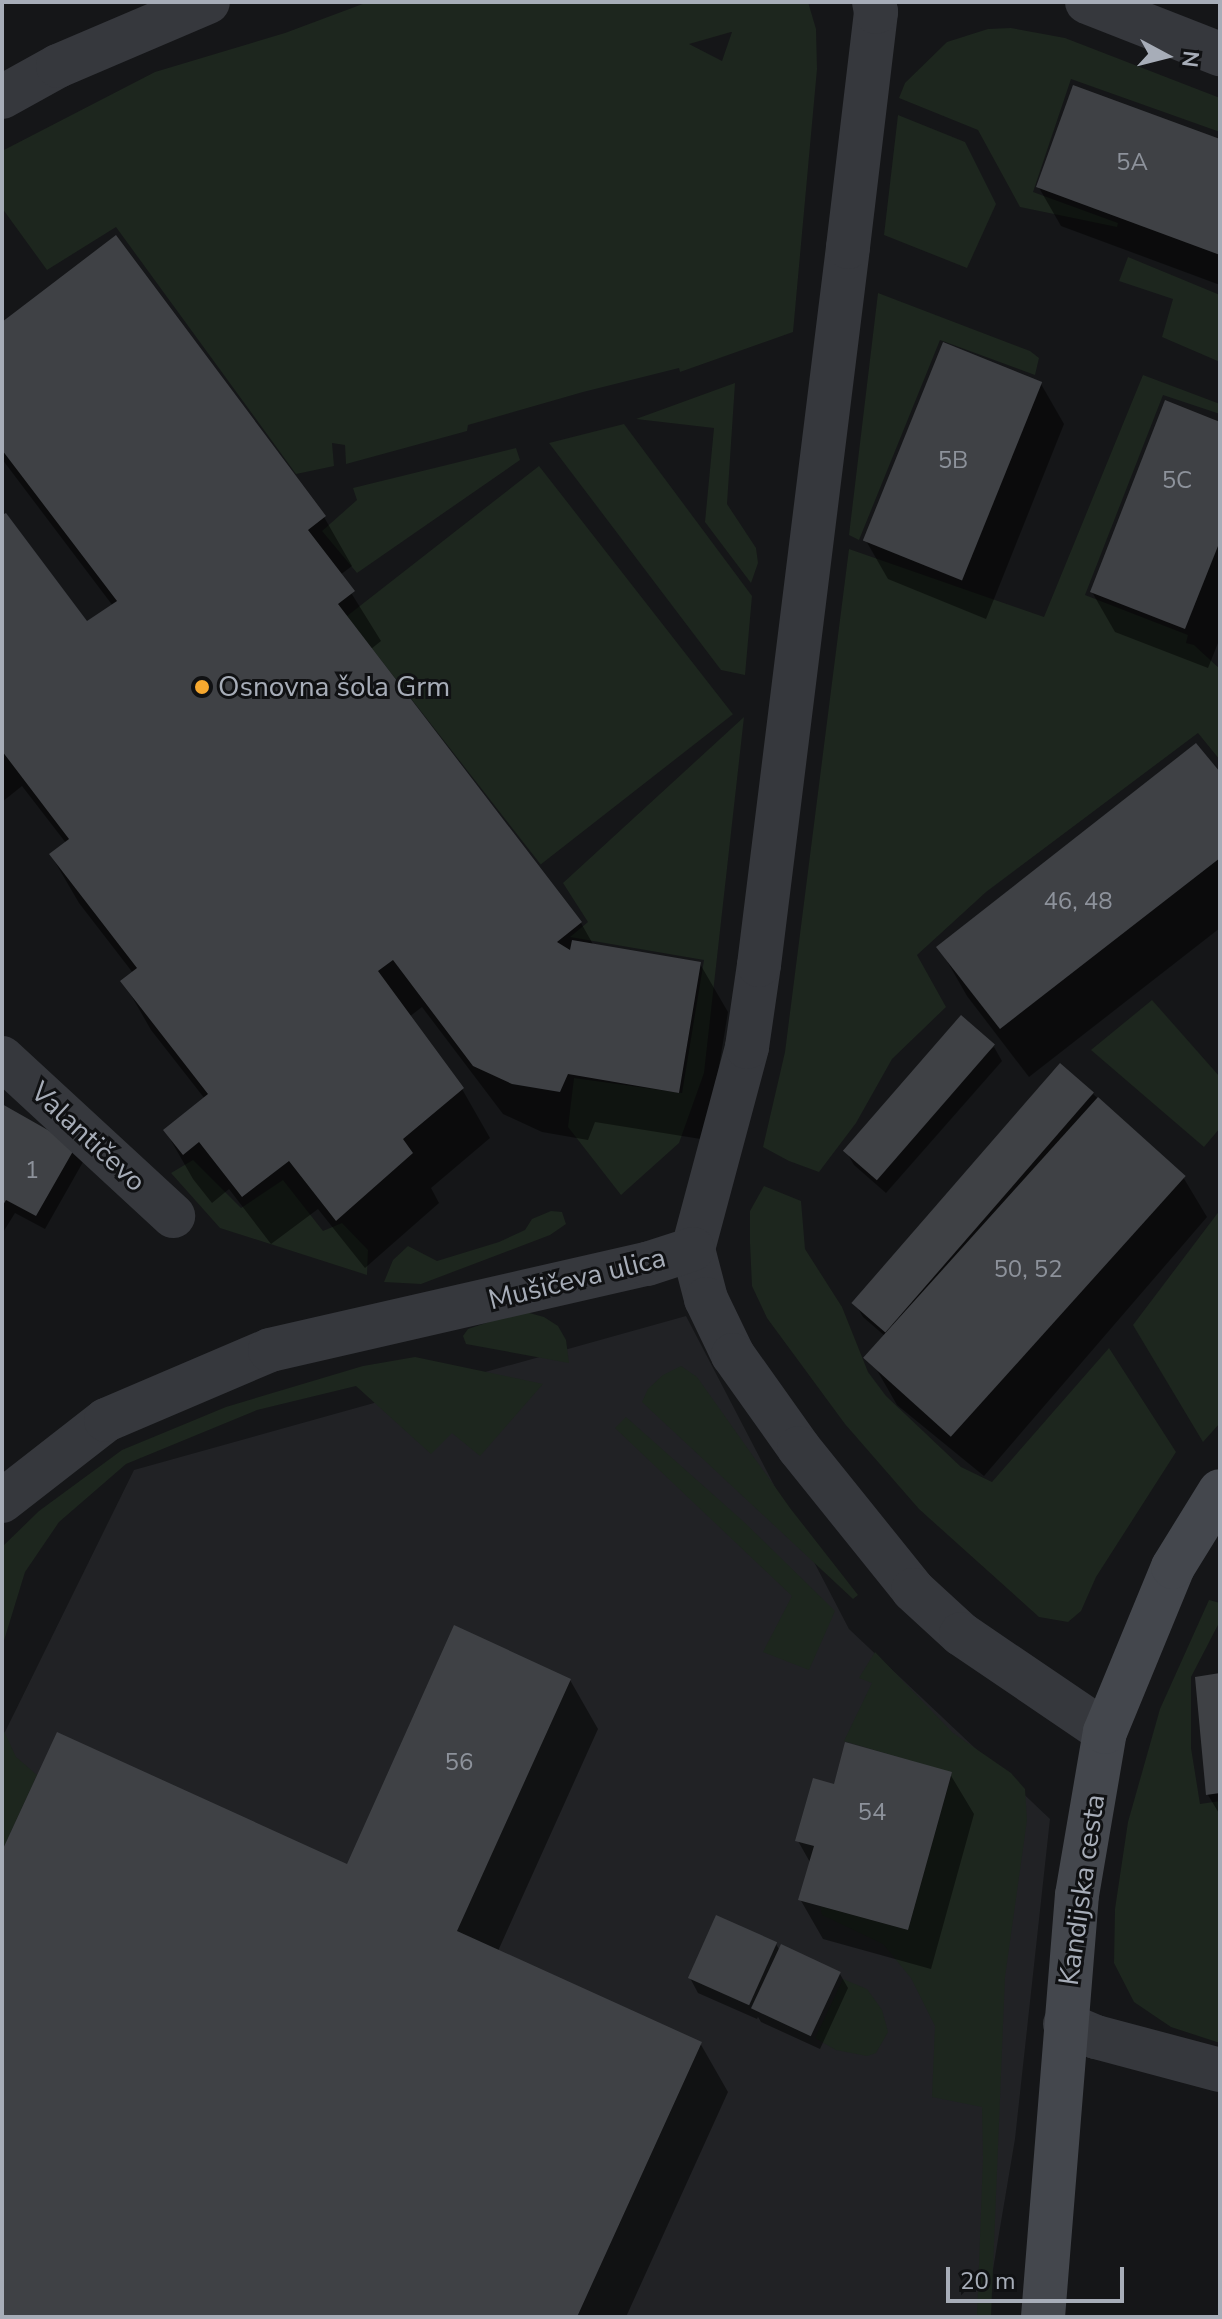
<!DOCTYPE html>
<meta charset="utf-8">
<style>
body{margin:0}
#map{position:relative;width:1222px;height:2319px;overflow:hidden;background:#151618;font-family:"Nunito Sans",sans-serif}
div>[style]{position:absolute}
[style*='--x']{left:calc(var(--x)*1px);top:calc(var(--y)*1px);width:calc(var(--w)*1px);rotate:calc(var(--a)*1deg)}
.built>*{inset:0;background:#212225}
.green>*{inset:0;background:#1d261e;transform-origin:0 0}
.shadow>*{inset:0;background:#0007}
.building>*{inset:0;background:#3f4145;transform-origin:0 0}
.minor>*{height:44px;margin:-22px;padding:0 22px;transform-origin:22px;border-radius:22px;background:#36383d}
.secondary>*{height:44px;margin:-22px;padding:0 22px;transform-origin:22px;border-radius:22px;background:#44474d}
.dots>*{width:22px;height:22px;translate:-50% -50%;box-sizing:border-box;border:4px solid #101113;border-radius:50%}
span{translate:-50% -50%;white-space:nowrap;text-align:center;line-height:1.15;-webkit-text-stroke:6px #101113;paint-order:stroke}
.number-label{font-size:24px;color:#8d929b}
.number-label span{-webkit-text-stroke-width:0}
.poi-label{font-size:28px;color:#a7adb8}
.left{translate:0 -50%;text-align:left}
.street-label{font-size:28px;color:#a7adb8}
.frame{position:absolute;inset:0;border:4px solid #a7adb8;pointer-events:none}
.north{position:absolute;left:1126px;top:16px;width:80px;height:80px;-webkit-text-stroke:6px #101113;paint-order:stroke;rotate:97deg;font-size:22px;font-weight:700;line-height:32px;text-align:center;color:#a7adb8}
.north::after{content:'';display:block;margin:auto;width:28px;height:36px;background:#a7adb8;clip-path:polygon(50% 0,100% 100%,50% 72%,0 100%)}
.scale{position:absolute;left:946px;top:2267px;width:178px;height:36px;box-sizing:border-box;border:4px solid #a7adb8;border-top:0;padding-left:10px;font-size:24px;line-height:28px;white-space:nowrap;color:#a7adb8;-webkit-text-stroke:6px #101113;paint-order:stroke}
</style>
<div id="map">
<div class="built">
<i style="clip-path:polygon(686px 1316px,849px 1629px,1050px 1819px,1015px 2139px,985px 2317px,2px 2317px,2px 1738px,134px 1470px)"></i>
</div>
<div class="green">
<i style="clip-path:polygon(evenodd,368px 2px,808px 2px,816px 29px,817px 69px,793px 332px,680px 372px,679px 368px,583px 392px,468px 425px,467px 431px,346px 464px,345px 445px,332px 443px,334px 466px,296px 474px,116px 227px,47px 270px,2px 208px,2px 151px,155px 72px,285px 33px,368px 2px,732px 32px,722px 61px,689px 44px,731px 32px,732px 32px)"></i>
<i style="clip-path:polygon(1011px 28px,1065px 38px,1220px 98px,1220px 132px,1071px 79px,1033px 192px,1118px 223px,1117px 227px,1020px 207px,978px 130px,899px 98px,905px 83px,947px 42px,988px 29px)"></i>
<i style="clip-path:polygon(898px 115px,965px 142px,996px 204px,967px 268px,884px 235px)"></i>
<i style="clip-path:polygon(1128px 257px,1220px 295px,1220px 362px,1162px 337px,1173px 299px,1119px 281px)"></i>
<i style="clip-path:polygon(878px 293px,1030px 351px,1039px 358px,1035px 375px,940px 340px,859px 540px,849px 535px)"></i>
<i style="clip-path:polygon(1143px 375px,1220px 404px,1220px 414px,1163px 395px,1085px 595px,1188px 635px,1186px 643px,1194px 645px,1220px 669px,1220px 760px,1198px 733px,986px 892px,917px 955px,946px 1007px,892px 1059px,856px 1123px,819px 1172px,789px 1161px,763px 1147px,785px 1052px,849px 549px,1044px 617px)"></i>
<i style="clip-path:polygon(735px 383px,727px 504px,756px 548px,758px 563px,751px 583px,705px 522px,714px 428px,636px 419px)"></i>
<i style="clip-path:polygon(624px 424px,752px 596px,745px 675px,721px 670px,549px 443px)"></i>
<i style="clip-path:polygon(516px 448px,520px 460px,357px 573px,322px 531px,357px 500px,353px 488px)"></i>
<i style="left:539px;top:466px;width:315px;height:244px;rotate:52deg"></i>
<i style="clip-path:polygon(744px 717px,704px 1073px,679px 1143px,621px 1195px,568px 1127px,574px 1078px,682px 1093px,704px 960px,570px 937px,588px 922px,563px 883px)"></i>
<i style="clip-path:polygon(1152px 1000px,1220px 1077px,1220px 1128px,1204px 1147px,1091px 1050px)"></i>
<i style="clip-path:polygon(193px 1160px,241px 1208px,283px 1180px,323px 1231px,342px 1223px,368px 1250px,367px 1275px,220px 1228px,171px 1173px)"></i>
<i style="clip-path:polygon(764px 1186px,801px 1201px,805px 1249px,842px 1307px,868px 1372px,886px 1396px,961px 1467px,992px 1482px,1109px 1348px,1176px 1452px,1096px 1577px,1081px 1611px,1068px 1622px,1039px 1617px,919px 1509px,845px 1424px,767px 1318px,752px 1286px,750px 1243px,750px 1211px)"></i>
<i style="clip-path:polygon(1220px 1210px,1220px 1423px,1203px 1442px,1133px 1325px)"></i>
<i style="clip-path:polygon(551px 1211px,562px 1212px,566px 1224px,550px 1235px,421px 1284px,384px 1282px,393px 1260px,408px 1246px,437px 1261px,499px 1242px,525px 1230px,532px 1219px)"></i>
<i style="clip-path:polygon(522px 1311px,544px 1317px,558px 1326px,566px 1340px,569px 1363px,466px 1344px,463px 1336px,468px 1329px)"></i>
<i style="clip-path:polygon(415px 1357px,543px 1384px,480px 1456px,452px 1433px,431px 1454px,356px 1386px,257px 1410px,126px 1464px,59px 1522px,25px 1572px,2px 1647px,2px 1547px,39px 1511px,122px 1450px,226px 1407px,363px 1366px)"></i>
<i style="clip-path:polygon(681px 1366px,697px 1377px,790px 1508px,858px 1595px,853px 1599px,642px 1402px,648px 1389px,663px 1375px)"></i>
<i style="clip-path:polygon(626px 1417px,744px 1522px,835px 1611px,809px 1670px,763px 1652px,792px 1596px,615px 1428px)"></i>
<i style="clip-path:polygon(1209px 1600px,1220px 1603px,1220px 1621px,1191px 1677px,1191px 1748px,1200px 1804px,1220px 1801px,1220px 2043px,1171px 2027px,1134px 2002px,1114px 1963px,1115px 1909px,1128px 1822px,1160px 1709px)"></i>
<i style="clip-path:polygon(875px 1652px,953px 1733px,1011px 1773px,1025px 1789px,1027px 1820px,1005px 1977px,991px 2317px,977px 2317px,983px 2158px,982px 2107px,932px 2097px,935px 2026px,911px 1978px,883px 1944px,822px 1915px,820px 1906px,908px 1930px,952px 1773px,844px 1741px,872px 1683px,859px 1678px)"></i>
<i style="clip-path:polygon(2px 1727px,16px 1757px,37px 1775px,2px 1851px)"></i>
<i style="clip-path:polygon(843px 1979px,867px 1989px,882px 2010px,888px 2032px,876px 2053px,867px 2056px,836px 2050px,815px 2038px)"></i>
</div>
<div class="shadow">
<i style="clip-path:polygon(1220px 141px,1220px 285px,1061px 226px,1038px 186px)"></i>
<i style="clip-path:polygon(115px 238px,324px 517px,352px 566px,340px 575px,381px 641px,371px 649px,581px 923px,594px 946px,700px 964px,728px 1012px,707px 1140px,595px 1122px,588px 1140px,542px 1132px,503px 1114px,422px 1007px,409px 1017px,462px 1089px,490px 1138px,431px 1188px,439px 1203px,365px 1268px,318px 1209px,271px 1244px,229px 1189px,212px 1203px,193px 1179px,165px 1130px,205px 1099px,151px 1030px,123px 981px,133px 973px,79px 903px,51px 855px,66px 843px,22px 786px,2px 802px,2px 518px,87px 623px,113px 606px,2px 459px,2px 324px)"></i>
<i style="clip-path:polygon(1041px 384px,1064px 424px,986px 619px,888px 579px,865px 539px)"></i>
<i style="clip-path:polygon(1220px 424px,1220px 638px,1208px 668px,1115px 632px,1092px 592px)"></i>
<i style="clip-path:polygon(1220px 776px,1220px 928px,1029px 1077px,967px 996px,939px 947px)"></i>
<i style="clip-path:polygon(994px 1047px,1002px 1061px,886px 1193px,854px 1165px,846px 1151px)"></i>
<i style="clip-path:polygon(1093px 1094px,1183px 1177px,1207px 1217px,984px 1476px,897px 1405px,874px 1365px,893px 1343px,863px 1317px,855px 1303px)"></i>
<i style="clip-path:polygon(2px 1106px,74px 1147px,83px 1162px,45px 1229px,15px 1213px,2px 1234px)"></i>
<i style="clip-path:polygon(1220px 1675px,1218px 1791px,1220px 1815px,1208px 1795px)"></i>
<i style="clip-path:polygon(570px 1680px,598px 1729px,498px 1951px,700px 2043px,728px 2092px,626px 2317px,2px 2317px,2px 1857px,348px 1866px)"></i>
<i style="clip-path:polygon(950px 1774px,974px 1814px,931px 1969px,823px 1939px,800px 1899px,811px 1864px,798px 1841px,836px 1786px)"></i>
<i style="clip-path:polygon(776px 1944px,780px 1951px,840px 1974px,848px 1988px,820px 2049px,761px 2022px,758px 2017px,757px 2019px,698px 1993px,690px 1978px)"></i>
</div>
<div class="building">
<i style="clip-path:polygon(1073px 85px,1220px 139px,1220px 255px,1036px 187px)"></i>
<i style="clip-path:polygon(116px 235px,326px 516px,308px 530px,355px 591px,338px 604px,582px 922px,557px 942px,570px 950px,572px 940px,701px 962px,679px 1093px,568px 1074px,560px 1092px,512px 1084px,473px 1066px,393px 960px,378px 971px,464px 1088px,403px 1139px,413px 1153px,336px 1221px,289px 1161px,242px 1197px,199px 1142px,183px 1155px,163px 1130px,208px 1094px,120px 981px,137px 968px,49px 854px,69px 839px,2px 751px,2px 515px,6px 513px,87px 621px,117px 601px,2px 450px,2px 322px)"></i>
<i style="left:943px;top:342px;width:107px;height:214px;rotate:22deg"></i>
<i style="clip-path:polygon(1165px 400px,1220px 422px,1220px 541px,1185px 629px,1090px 592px)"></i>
<i style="clip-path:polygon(1196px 743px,1220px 772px,1220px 858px,1000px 1029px,936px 947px)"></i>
<i style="left:961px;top:1015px;width:45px;height:180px;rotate:41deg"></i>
<i style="left:1060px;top:1063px;width:45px;height:318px;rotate:41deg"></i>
<i style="left:1098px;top:1097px;width:118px;height:351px;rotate:42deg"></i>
<i style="clip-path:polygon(2px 1104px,76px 1146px,36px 1216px,6px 1200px,2px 1207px)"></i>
<i style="clip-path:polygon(454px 1625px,571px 1679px,457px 1931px,702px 2042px,577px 2317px,2px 2317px,2px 1851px,57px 1732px,347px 1864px)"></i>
<i style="clip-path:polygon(1220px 1673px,1220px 1793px,1206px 1795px,1195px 1677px)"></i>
<i style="clip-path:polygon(845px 1742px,952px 1772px,908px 1930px,798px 1900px,814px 1846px,795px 1841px,813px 1778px,834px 1784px)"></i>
<i style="left:716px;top:1915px;width:67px;height:69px;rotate:24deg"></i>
<i style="left:781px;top:1944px;width:66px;height:71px;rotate:25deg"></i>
</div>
<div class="minor">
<i style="--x:1087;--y:2;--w:143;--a:21.4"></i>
<i style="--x:2;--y:97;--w:64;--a:-29"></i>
<i style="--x:58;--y:66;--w:163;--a:-23.1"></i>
<i style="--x:2;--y:1058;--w:233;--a:42.7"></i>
<i style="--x:693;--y:1249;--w:209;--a:-75"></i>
<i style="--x:747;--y:1047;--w:83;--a:-81.7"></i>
<i style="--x:759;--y:965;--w:723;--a:-82.93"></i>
<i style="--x:848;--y:247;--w:237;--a:-83.2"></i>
<i style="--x:876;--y:12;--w:10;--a:-101"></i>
<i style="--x:693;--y:1249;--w:52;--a:75.4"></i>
<i style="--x:706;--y:1299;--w:62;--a:64.3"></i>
<i style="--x:733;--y:1355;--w:114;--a:54.6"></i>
<i style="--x:799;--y:1448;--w:182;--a:51.2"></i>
<i style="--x:913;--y:1590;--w:65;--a:42.5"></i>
<i style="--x:961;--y:1634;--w:174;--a:34.2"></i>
<i style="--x:2;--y:1501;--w:132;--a:-37.9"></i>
<i style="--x:106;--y:1420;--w:178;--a:-23.1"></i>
<i style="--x:270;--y:1350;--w:387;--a:-12.9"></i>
<i style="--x:647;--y:1264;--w:48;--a:-18.1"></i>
<i style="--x:1065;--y:2024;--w:34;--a:23"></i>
<i style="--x:1096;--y:2037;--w:128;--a:14.9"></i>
</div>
<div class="secondary">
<i style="--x:1043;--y:2317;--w:423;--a:-85.4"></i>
<i style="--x:1077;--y:1895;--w:165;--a:-80.3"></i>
<i style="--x:1105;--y:1732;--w:178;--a:-67.6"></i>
<i style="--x:1173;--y:1567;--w:89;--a:-58.3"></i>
</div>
<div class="dots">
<i style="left:202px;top:687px;background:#f6a82f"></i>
</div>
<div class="number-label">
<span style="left:1132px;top:163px">5A</span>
<span style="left:953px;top:461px">5B</span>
<span style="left:1177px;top:481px">5C</span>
<span style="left:1078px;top:902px">46, 48</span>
<span style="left:32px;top:1171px">1</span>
<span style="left:1028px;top:1270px">50, 52</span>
<span style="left:459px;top:1763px">56</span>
<span style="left:872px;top:1813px">54</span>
</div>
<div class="poi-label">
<span class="left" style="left:218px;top:687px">Osnovna šola Grm</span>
</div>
<div class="street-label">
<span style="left:88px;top:1137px;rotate:43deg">Valantičevo</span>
<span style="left:577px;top:1279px;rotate:-14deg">Mušičeva ulica</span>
<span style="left:1082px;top:1890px;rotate:-82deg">Kandijska cesta</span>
</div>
<div class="frame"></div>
<div class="north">N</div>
<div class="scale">20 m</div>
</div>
